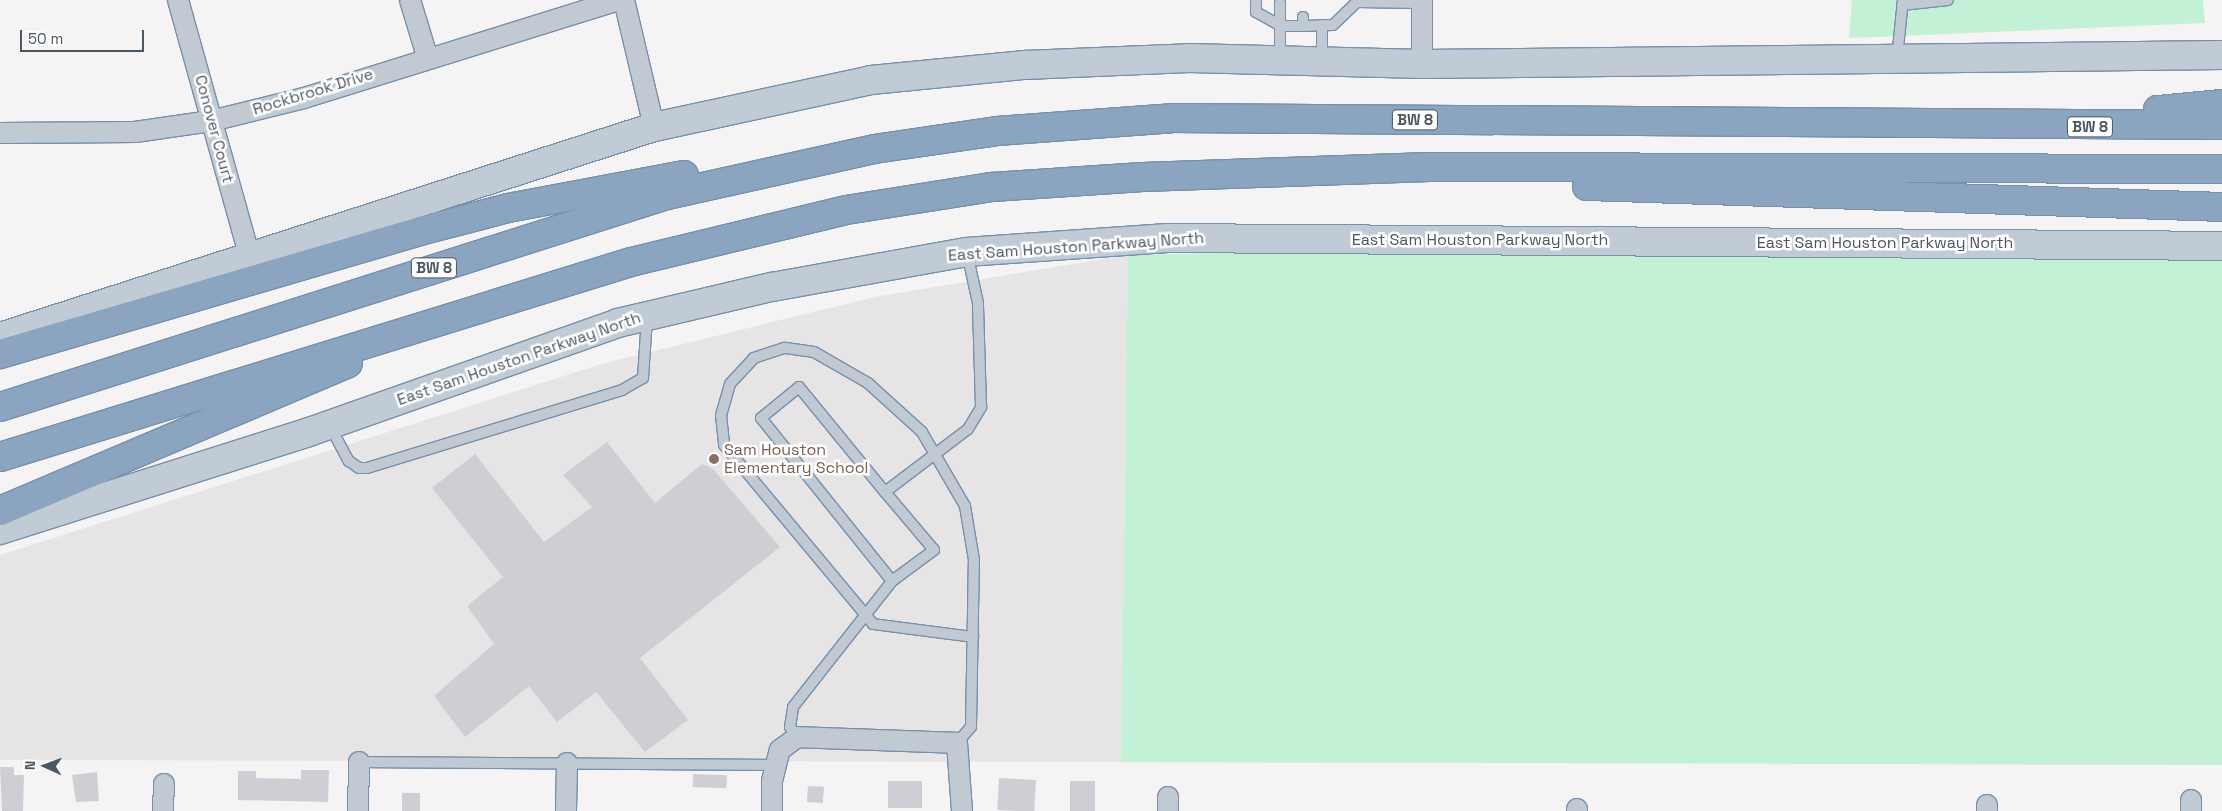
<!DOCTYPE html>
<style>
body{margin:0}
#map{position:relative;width:2222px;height:811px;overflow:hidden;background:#f5f3f3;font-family:"Space Grotesk",sans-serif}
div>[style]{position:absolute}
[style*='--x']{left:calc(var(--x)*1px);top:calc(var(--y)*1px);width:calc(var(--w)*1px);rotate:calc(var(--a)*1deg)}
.education>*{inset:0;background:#e6e4e5}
.green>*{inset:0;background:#c3f1d5}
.building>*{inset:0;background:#cdcfd5;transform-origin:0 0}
.roads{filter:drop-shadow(1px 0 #7690ad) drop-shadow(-1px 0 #7690ad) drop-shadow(0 1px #7690ad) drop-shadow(0 -1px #7690ad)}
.lane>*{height:10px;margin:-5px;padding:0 5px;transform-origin:5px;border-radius:5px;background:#c1cad2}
.street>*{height:20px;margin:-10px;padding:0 10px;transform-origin:10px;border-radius:10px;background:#c1cad2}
.secondary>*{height:28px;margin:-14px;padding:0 14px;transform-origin:14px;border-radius:14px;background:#c1cbd6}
.highway>*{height:28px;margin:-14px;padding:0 14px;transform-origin:14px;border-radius:14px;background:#8ba5c1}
.dots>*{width:14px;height:14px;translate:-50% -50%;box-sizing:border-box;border:2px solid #fff;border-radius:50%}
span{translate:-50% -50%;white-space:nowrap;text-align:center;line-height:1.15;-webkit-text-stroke:5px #fff;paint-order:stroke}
.shield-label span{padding:1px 4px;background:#fff;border:1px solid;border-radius:4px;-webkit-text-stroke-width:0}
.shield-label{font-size:15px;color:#4a5661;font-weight:700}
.street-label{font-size:16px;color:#4a5661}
.education-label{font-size:16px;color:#785e54}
.left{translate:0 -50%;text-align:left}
.north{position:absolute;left:20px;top:741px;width:50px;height:50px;-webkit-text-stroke:4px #fff;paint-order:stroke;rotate:272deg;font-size:14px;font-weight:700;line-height:20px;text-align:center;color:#4a5661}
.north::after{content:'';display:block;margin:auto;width:18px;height:22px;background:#4a5661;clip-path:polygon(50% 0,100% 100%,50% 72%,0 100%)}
.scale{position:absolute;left:20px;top:30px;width:124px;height:22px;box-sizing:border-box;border:2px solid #4a5661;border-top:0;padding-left:6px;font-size:15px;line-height:18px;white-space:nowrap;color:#4a5661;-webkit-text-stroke:4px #fff;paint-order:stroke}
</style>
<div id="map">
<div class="education">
<i style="clip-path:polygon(1128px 255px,1121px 762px,0 760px,0 555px,605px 363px,875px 297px)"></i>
</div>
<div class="green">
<i style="clip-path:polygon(1852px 0,2203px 0,2205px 23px,1849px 38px)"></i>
<i style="clip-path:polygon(1532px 246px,2222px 258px,2222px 765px,1121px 762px,1128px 255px)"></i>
</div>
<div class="building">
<i style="clip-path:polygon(607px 442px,655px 503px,702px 464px,713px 469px,780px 547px,640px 658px,688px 720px,645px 752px,596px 692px,557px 722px,529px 686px,465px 737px,434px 696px,494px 644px,467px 606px,503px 577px,432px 488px,475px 454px,544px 542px,592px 507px,563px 475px)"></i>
<i style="clip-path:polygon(0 767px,14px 767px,14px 775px,24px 775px,23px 811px,2px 811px)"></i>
<i style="clip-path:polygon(301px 770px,329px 770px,328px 802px,238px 800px,238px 771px,256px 771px,256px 778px,301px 779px)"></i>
<i style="clip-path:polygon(97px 772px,99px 801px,76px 802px,72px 775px)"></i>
<i style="left:693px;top:774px;width:34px;height:13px;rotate:2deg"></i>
<i style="left:999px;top:778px;width:37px;height:32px;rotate:3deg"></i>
<i style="left:888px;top:781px;width:34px;height:27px"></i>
<i style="left:1070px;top:781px;width:25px;height:30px"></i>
<i style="left:808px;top:786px;width:16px;height:16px;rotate:4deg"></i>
<i style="left:402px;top:793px;width:18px;height:18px"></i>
</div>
<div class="roads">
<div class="lane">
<i style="--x:1256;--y:1;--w:11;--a:90"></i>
<i style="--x:1256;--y:12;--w:29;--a:29"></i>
<i style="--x:1281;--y:26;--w:22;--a:0"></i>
<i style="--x:1303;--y:26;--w:9;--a:-90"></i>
<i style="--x:1280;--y:3;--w:56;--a:90"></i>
<i style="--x:1902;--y:5;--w:46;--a:-6.2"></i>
<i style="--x:1303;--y:26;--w:30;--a:-2"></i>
<i style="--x:1333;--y:25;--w:33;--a:-44"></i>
<i style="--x:1357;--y:2;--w:65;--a:0.9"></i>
<i style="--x:1897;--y:58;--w:58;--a:-84.1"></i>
<i style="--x:1322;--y:59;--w:34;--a:-90"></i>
<i style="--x:330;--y:426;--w:40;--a:62"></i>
<i style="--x:349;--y:461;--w:12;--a:35"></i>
<i style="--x:359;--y:468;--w:8;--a:0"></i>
<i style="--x:367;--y:468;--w:267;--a:-17"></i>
<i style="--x:622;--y:390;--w:24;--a:-30"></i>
<i style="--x:643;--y:378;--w:61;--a:-86.2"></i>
<i style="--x:885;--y:492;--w:76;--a:49.8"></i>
<i style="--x:934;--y:550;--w:52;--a:143.6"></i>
<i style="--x:892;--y:581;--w:209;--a:-128.8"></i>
<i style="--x:761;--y:418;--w:49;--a:-39.2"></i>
<i style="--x:799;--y:387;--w:136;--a:50.7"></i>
<i style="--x:885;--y:492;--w:104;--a:-37.2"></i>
<i style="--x:968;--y:429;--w:26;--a:-59"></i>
<i style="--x:981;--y:407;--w:104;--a:-91.7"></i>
<i style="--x:978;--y:303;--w:51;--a:-102.4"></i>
<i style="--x:797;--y:737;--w:12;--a:-125"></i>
<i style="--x:790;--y:727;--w:20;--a:-81"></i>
<i style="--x:793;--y:707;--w:160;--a:-51.8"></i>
<i style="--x:957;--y:743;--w:21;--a:-49"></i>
<i style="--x:971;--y:727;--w:167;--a:-89"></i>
<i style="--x:974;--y:560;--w:55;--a:-99.5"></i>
<i style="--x:965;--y:506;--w:86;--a:-120.2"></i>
<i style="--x:922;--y:432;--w:73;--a:-137.8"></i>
<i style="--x:868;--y:383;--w:62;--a:-150.1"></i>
<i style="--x:814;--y:352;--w:30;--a:-172"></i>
<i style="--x:784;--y:348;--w:32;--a:162"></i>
<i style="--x:754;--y:358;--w:35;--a:133"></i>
<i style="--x:730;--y:384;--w:32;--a:106"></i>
<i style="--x:721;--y:415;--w:30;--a:84"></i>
<i style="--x:724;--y:445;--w:233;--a:50.2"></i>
<i style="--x:873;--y:624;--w:101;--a:7.4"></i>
<i style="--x:359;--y:762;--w:417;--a:0.4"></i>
</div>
<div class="street">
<i style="--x:178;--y:0;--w:268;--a:74.4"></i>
<i style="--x:410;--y:0;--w:59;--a:73.1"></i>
<i style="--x:624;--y:0;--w:130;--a:76.7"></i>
<i style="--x:1422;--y:64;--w:64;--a:-90"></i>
<i style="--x:0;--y:133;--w:135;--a:-0.4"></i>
<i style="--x:135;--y:132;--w:77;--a:-8.2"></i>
<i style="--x:211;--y:121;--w:96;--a:-13.9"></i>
<i style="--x:304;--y:98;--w:329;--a:-17.3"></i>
<i style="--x:1168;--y:797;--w:14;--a:90"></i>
<i style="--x:1577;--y:809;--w:2;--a:90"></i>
<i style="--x:163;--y:811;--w:27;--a:-88"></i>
<i style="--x:358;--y:811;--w:49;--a:-88.8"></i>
<i style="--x:566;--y:811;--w:48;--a:-88.8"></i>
<i style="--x:772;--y:811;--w:30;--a:-90"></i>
<i style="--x:772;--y:781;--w:32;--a:-76"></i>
<i style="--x:780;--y:750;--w:21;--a:-37"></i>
<i style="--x:797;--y:737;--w:160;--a:2.1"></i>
<i style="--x:957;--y:743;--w:68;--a:85.8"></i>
<i style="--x:1987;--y:811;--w:6;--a:-90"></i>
<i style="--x:2191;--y:811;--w:11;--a:-90"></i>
</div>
<div class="secondary">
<i style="--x:0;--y:337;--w:687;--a:-17.8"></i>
<i style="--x:654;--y:127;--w:222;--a:-12.2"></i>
<i style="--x:871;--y:80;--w:155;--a:-5.6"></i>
<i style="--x:1025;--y:65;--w:164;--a:-2.4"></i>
<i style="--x:1189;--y:58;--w:233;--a:1.5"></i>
<i style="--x:1422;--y:64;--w:800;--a:-0.64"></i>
<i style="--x:0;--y:530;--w:324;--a:-17.6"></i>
<i style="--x:309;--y:432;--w:328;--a:-19.4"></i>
<i style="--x:618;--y:323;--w:158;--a:-13.2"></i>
<i style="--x:772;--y:287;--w:197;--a:-10.2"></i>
<i style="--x:966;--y:252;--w:202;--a:-4"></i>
<i style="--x:1168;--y:238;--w:1054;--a:0.43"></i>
</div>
<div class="highway">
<i style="--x:2158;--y:110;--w:64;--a:-5.4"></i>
<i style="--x:1587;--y:186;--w:635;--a:1.89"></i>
<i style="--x:0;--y:354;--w:438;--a:-16.3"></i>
<i style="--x:420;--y:231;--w:91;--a:-14.6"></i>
<i style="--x:508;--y:208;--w:179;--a:-10.6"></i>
<i style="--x:0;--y:407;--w:700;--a:-17.63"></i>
<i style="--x:667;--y:195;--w:212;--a:-12.5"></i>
<i style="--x:874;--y:149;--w:124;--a:-8.3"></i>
<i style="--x:997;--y:131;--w:175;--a:-4.2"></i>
<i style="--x:1172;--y:118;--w:1050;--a:0.38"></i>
<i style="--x:0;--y:457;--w:660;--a:-17.17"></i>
<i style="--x:631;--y:262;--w:221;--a:-13.6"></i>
<i style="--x:846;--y:210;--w:148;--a:-9"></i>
<i style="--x:992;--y:187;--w:151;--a:-3.8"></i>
<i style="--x:1143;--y:177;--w:286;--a:-2"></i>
<i style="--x:1429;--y:167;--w:793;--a:0.14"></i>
<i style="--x:0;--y:511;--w:378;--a:-23"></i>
</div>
</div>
<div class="dots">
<i style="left:714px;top:459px;background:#8d6e63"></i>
</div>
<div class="shield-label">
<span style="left:1415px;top:120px">BW 8</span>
<span style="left:2090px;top:127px">BW 8</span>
<span style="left:434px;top:268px">BW 8</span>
</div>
<div class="street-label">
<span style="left:313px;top:92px;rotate:-17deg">Rockbrook Drive</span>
<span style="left:214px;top:129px;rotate:75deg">Conover Court</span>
<span style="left:1480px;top:240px">East Sam Houston Parkway North</span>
<span style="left:1885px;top:243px">East Sam Houston Parkway North</span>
<span style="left:1076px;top:247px;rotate:-4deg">East Sam Houston Parkway North</span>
<span style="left:519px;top:359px;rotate:-19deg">East Sam Houston Parkway North</span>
</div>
<div class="education-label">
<span class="left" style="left:724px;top:459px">Sam Houston<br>Elementary School</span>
</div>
<div class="north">N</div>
<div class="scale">50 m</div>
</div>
